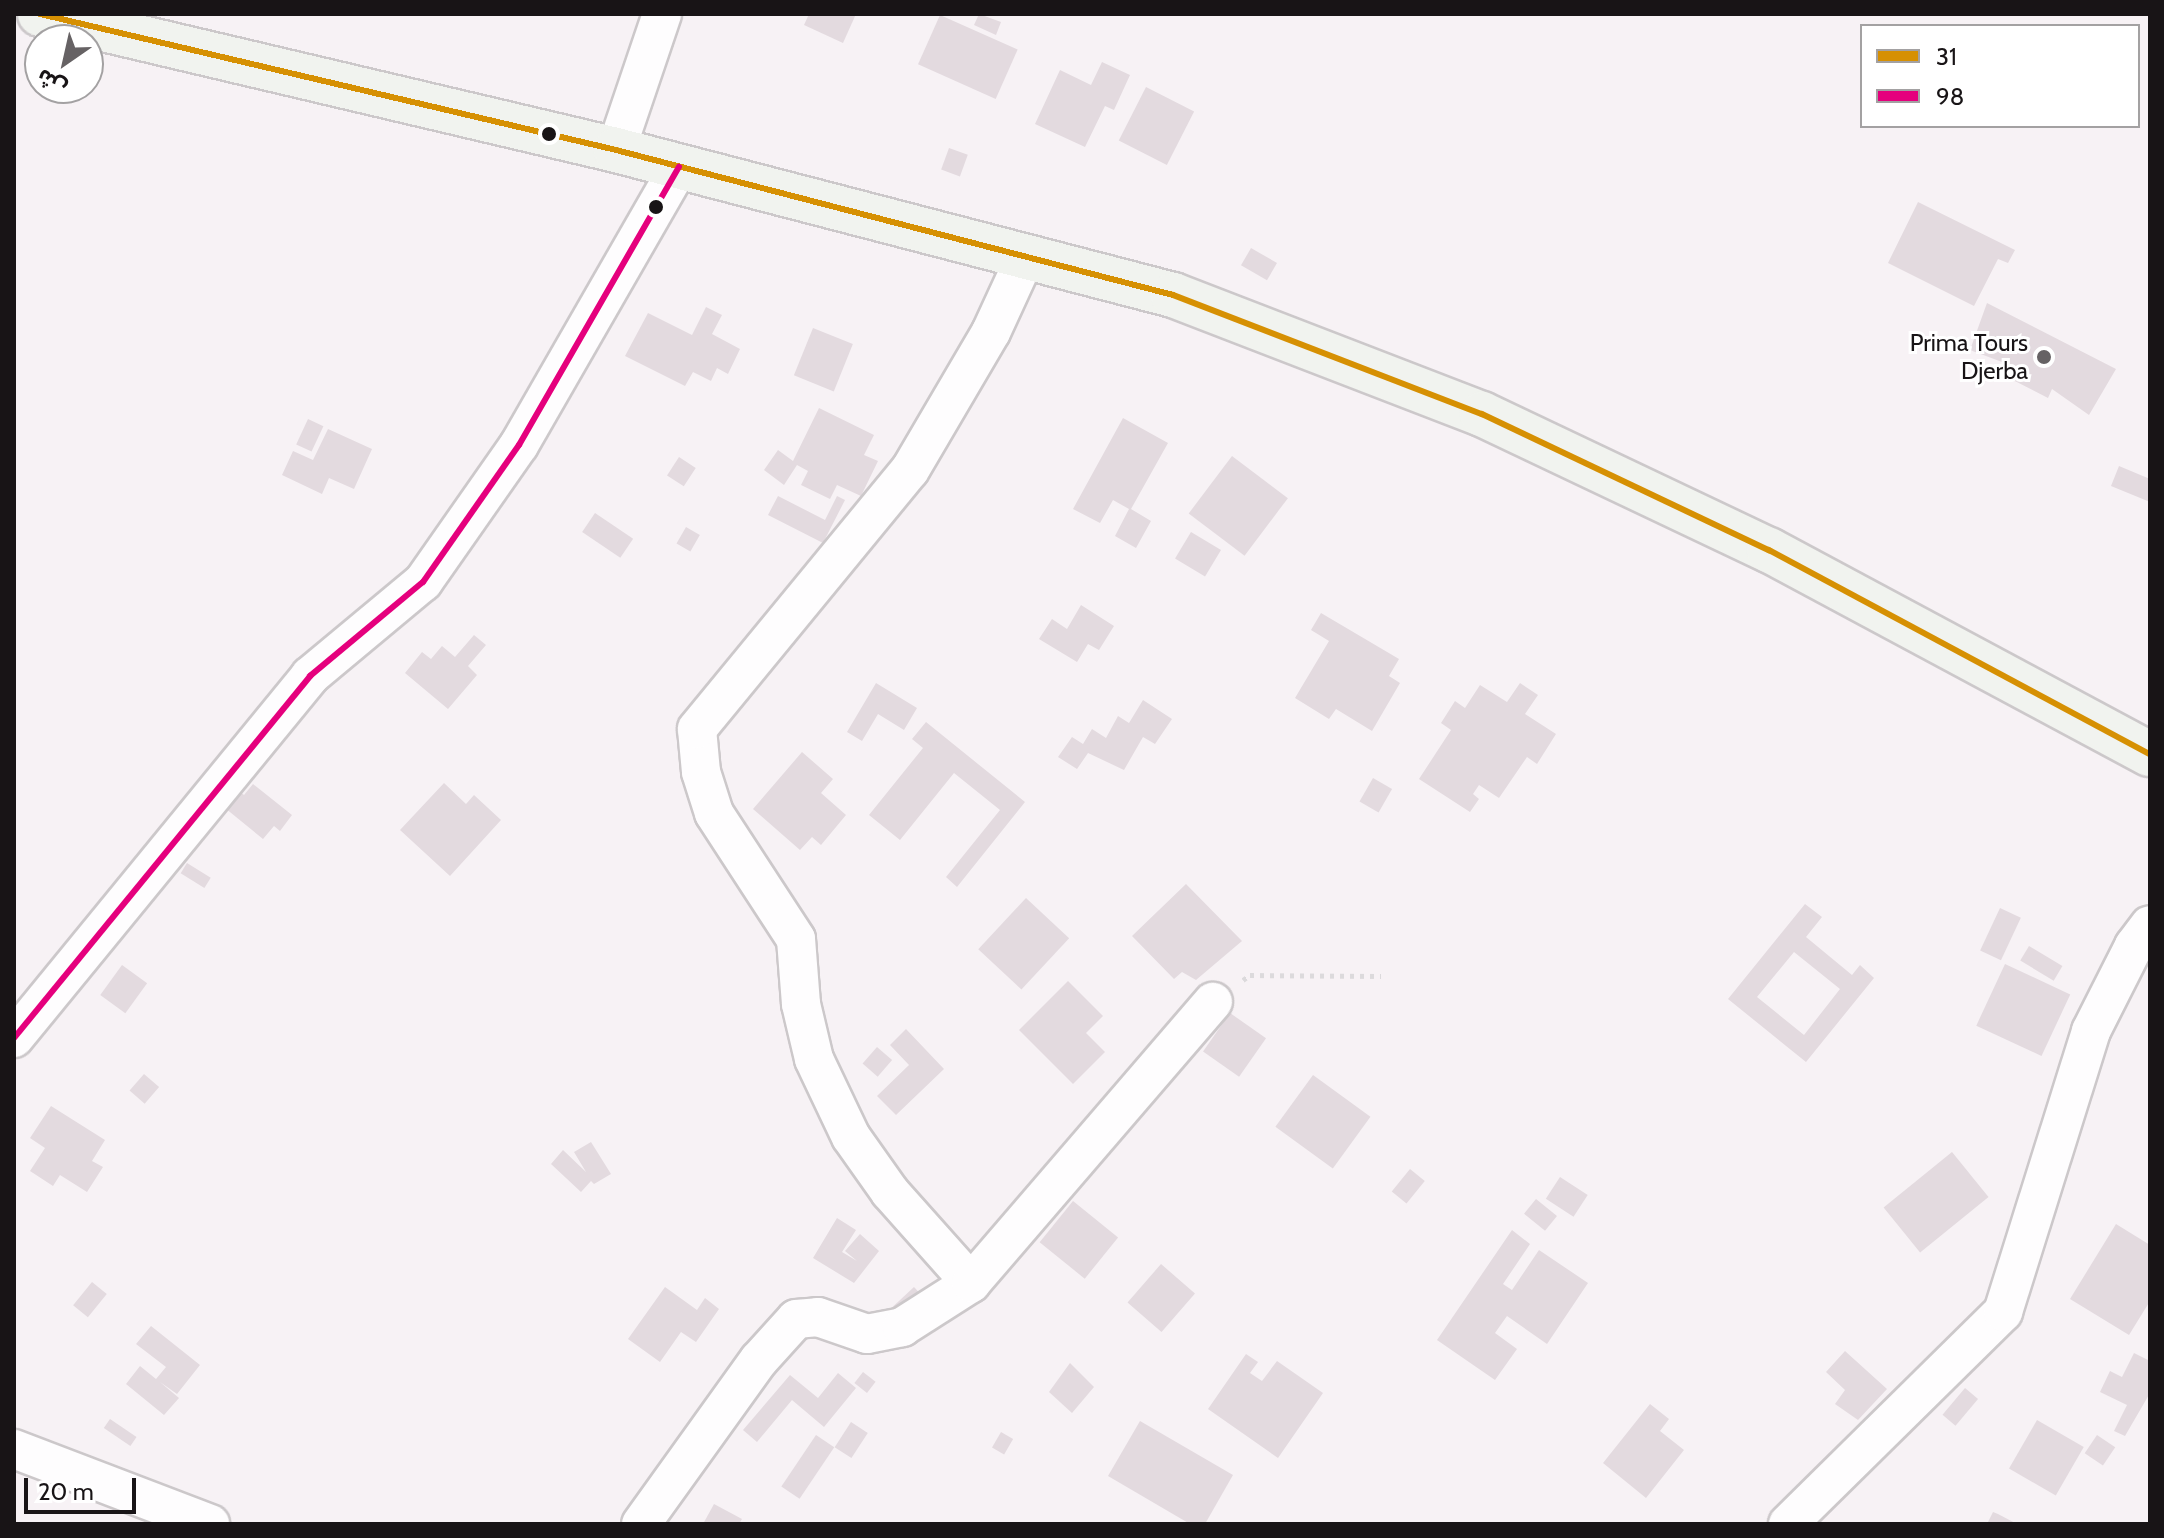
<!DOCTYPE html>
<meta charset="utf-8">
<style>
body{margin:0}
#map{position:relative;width:2164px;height:1538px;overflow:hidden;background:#f7f2f5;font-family:Cabin,"Noto Sans Arabic",sans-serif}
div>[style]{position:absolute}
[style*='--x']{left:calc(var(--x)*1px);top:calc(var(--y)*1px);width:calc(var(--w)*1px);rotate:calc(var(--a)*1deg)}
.building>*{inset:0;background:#e3dadf;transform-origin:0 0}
.path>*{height:5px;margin-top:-2.5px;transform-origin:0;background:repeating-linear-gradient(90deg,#dcdadc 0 4px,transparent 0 10px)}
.roads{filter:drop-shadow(2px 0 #ccc8ca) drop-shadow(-2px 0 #ccc8ca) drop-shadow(0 2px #ccc8ca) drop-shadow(0 -2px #ccc8ca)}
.street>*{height:38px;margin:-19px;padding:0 19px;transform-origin:19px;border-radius:19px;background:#fefdfe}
.secondary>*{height:44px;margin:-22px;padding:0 22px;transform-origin:22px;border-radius:22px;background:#f1f3ef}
.bus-1>*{height:6px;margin:-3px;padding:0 3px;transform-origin:3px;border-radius:3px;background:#d69003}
.bus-2>*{height:6px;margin:-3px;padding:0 3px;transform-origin:3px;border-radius:3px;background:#e5007d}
.dots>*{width:22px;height:22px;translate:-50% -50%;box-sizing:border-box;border:4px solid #fff;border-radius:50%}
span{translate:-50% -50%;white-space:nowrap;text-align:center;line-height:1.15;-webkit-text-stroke:6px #fff;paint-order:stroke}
.poi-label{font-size:24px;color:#181416}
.right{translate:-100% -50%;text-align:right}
.frame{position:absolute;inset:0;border:16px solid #181416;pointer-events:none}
.legend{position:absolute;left:1860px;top:24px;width:280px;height:104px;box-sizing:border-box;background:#fff;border:2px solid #a3a1a2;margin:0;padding:10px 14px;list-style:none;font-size:24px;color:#181416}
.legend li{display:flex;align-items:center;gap:16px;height:40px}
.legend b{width:40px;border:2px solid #a3a1a2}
.north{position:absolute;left:24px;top:24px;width:80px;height:80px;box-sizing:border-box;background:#fff;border:2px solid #a3a1a2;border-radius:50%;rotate:214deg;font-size:22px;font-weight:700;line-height:32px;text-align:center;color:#181416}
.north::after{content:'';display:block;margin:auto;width:28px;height:36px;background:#666264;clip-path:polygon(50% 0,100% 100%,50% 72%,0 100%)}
.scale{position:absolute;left:24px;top:1478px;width:112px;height:36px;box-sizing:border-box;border:4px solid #181416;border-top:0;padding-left:10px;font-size:24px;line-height:28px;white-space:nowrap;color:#181416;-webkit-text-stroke:6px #fff;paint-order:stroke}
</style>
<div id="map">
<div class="building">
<i style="clip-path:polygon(809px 14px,856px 14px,843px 43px,804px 25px)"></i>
<i style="clip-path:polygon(979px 14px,1001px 22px,996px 35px,974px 25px)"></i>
<i style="left:940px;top:15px;width:85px;height:54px;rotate:24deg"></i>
<i style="clip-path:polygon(1102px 62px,1130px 75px,1114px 110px,1105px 106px,1085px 147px,1035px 124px,1060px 70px,1091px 85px)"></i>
<i style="left:1146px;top:87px;width:54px;height:60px;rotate:27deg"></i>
<i style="left:949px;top:148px;width:20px;height:23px;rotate:20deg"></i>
<i style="clip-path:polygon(1918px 202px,2015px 250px,2008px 263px,1998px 259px,1974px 306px,1888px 263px)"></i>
<i style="left:1251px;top:248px;width:30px;height:20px;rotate:30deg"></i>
<i style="clip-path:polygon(1987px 303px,2116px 369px,2089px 415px,2052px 389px,2048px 398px,2005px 376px,2010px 365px,1970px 350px)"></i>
<i style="clip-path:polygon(706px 307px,722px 315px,712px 334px,740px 349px,728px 374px,717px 368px,711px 381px,693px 372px,685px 386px,625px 356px,648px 313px,692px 335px)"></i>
<i style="left:813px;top:328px;width:43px;height:51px;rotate:22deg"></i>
<i style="clip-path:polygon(819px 408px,874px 435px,864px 455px,878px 461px,861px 496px,837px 485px,830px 499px,801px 485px,808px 471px,797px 465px,784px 485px,764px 470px,778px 450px,793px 461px)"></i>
<i style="clip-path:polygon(1123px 418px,1168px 443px,1131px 509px,1151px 521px,1136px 548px,1115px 536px,1129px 509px,1113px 500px,1100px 523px,1073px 509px)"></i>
<i style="left:308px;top:419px;width:17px;height:28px;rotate:25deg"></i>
<i style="clip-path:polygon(328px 429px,372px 449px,354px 489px,329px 478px,322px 494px,282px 475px,293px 451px,313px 460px)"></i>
<i style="left:1232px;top:456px;width:70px;height:72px;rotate:37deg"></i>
<i style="left:679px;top:457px;width:20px;height:22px;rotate:33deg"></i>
<i style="clip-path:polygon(2119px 466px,2150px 479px,2150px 502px,2111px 486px)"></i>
<i style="clip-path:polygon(778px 496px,825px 520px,837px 496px,845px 500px,823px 543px,768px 515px)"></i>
<i style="left:595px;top:513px;width:46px;height:23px;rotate:34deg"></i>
<i style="left:686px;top:527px;width:16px;height:19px;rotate:30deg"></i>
<i style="left:1191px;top:532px;width:35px;height:31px;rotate:31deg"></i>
<i style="clip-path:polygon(1081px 605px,1114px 626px,1099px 650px,1088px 644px,1077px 662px,1039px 639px,1052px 619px,1067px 629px)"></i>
<i style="clip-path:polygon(1321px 613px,1399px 659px,1389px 676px,1400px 683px,1372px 731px,1336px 709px,1329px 719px,1295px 698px,1329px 641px,1311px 630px)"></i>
<i style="clip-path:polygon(474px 635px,486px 645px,468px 666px,477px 675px,448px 709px,405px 673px,422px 652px,431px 659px,442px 646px,455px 657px)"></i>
<i style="clip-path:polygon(876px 683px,917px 708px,904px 730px,878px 714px,862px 741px,847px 732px)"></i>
<i style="clip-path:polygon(1520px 683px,1538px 695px,1525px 714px,1556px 734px,1537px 764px,1527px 757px,1499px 798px,1479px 785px,1473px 794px,1479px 799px,1470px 812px,1419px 779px,1451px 730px,1441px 723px,1455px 701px,1465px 708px,1480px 685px,1507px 702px)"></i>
<i style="clip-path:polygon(1143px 700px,1172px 719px,1155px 744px,1143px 737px,1124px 770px,1088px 753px,1077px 769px,1058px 757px,1072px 737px,1083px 744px,1092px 729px,1106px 738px,1118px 716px,1129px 723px)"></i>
<i style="clip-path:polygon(926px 722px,1025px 802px,957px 887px,946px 877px,1000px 810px,954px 773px,900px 840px,869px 815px,923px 748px,912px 739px)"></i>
<i style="clip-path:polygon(802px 752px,833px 779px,821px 793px,846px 815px,821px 845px,812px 837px,800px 850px,753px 809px)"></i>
<i style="left:1373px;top:778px;width:22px;height:27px;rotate:30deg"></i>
<i style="clip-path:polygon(444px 783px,466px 804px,474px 795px,501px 820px,450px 876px,400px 830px)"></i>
<i style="clip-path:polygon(253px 784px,292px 815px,280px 831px,274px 826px,263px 839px,225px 808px,239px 791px,244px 795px)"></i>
<i style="left:187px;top:863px;width:28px;height:12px;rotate:32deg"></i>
<i style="clip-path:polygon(1186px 884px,1242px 941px,1196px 980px,1182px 972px,1174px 979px,1132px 936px)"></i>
<i style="left:1026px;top:898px;width:59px;height:70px;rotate:43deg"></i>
<i style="clip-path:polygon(evenodd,1805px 904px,1822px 917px,1806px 937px,1852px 975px,1860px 965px,1874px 978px,1806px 1062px,1728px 999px,1805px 904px,1794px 952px,1840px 989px,1804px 1035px,1757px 997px,1794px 952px)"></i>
<i style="left:2000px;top:908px;width:23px;height:47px;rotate:25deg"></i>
<i style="left:2029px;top:946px;width:39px;height:17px;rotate:31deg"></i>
<i style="left:2005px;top:964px;width:72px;height:68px;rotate:25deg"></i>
<i style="left:122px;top:965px;width:31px;height:37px;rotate:36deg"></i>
<i style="clip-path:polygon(1068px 981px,1103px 1016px,1086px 1033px,1105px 1052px,1073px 1084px,1019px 1030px)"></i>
<i style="left:1230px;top:1013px;width:44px;height:47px;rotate:35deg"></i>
<i style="clip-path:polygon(906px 1029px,944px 1069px,896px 1115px,877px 1096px,909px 1065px,890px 1045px)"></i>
<i style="left:877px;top:1047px;width:20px;height:22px;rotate:41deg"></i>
<i style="left:144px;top:1074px;width:20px;height:22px;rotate:41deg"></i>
<i style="left:1313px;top:1075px;width:71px;height:64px;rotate:36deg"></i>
<i style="clip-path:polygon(51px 1106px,105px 1140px,92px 1161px,103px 1167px,87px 1192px,60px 1175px,53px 1186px,30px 1171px,45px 1148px,30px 1138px)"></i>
<i style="clip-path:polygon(591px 1142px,611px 1174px,594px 1184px,591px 1181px,581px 1192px,551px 1164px,563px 1150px,586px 1172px,574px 1152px)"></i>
<i style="left:1952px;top:1152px;width:58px;height:88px;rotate:51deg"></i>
<i style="left:1410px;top:1169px;width:19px;height:29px;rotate:39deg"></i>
<i style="left:1560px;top:1177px;width:33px;height:26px;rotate:33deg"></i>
<i style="left:1536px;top:1199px;width:27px;height:19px;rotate:39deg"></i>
<i style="left:1073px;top:1201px;width:58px;height:53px;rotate:39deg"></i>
<i style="clip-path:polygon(837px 1218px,856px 1230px,842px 1252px,857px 1261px,845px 1251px,860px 1234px,879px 1251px,854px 1283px,813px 1258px)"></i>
<i style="clip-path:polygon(2116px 1224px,2150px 1245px,2150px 1301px,2129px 1335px,2070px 1299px)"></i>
<i style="clip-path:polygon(1512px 1230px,1530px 1244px,1503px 1284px,1512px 1290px,1539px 1250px,1588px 1283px,1547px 1344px,1507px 1316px,1495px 1333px,1517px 1349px,1495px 1380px,1437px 1340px)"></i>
<i style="left:1161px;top:1264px;width:45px;height:51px;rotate:41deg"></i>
<i style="left:92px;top:1282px;width:19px;height:30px;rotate:39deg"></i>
<i style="clip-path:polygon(665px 1287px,697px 1310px,705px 1298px,719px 1309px,696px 1342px,681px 1332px,660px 1362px,628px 1339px)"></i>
<i style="left:914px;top:1287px;width:19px;height:33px;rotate:47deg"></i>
<i style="clip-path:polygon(151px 1326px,200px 1365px,177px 1394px,160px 1382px,179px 1398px,164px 1415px,126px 1384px,140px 1366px,156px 1379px,166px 1367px,136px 1344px)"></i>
<i style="clip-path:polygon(1845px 1351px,1887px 1389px,1858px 1420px,1835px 1404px,1845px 1390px,1826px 1372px)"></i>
<i style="clip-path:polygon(2134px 1353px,2150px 1361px,2150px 1393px,2125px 1436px,2114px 1431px,2127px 1405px,2100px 1392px,2110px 1371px,2122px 1377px)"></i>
<i style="clip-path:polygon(1246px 1354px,1258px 1362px,1250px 1373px,1262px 1381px,1277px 1361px,1323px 1393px,1278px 1458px,1208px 1409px)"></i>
<i style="clip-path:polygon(1070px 1363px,1094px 1387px,1072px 1413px,1049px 1392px)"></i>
<i style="left:863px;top:1372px;width:16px;height:14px;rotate:38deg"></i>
<i style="clip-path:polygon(838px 1373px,856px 1388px,824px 1427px,792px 1400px,757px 1442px,743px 1430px,790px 1375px,818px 1398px)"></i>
<i style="left:1965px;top:1388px;width:17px;height:35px;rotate:40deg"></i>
<i style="clip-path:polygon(1650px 1404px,1669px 1419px,1660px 1431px,1684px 1450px,1646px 1498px,1603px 1463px)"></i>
<i style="left:110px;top:1419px;width:32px;height:11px;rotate:34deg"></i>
<i style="left:2037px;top:1420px;width:54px;height:56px;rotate:30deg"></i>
<i style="clip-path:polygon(1140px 1421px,1233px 1475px,1205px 1524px,1190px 1524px,1108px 1476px)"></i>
<i style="left:851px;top:1422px;width:20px;height:30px;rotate:33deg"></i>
<i style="left:1001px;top:1432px;width:14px;height:18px;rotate:30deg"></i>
<i style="left:816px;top:1435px;width:22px;height:62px;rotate:34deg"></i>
<i style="left:2097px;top:1435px;width:22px;height:22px;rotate:34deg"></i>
<i style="clip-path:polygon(714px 1504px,742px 1519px,739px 1524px,703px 1524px)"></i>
<i style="clip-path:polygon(1993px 1512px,1998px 1514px,2017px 1524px,1987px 1524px)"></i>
</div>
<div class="path">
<i style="--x:1243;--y:980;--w:9;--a:-36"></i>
<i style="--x:1250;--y:975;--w:131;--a:0.4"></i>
</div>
<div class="roads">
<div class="street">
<i style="--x:616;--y:150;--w:144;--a:-71.3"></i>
<i style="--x:14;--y:1038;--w:468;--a:-50.7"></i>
<i style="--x:310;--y:676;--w:147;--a:-39.8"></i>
<i style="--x:423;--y:582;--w:167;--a:-55"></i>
<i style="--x:519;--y:445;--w:321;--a:-60.1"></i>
<i style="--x:971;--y:1283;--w:122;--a:-131.7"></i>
<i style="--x:890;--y:1192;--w:67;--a:-125.3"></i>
<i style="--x:851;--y:1137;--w:86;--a:-115.4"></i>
<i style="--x:814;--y:1059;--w:57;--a:-103.3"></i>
<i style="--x:801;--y:1004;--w:65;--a:-94.4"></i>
<i style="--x:796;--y:939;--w:150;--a:-123.1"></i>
<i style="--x:714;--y:813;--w:43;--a:-107.6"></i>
<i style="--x:701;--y:772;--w:43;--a:-95.3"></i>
<i style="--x:697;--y:729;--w:335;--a:-50.6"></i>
<i style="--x:910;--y:470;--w:160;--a:-59.6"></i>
<i style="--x:991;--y:332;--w:81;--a:-65.3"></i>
<i style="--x:14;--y:1449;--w:210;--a:20.9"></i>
<i style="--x:641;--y:1524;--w:202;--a:-54.3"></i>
<i style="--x:759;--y:1360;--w:55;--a:-47.9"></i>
<i style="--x:796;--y:1319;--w:22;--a:-5"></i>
<i style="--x:818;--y:1317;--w:52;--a:19.1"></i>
<i style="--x:867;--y:1334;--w:36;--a:-11"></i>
<i style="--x:902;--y:1327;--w:82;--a:-32.5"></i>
<i style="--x:971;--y:1283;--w:371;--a:-49.3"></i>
<i style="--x:1788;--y:1524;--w:302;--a:-44.6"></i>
<i style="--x:2003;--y:1312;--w:294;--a:-72.6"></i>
<i style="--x:2091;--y:1031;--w:95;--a:-63.2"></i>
<i style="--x:2134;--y:946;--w:26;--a:-53"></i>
</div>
<div class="secondary">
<i style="--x:40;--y:14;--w:592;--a:13.28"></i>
<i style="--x:616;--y:150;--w:576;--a:14.59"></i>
<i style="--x:1173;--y:295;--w:331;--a:21.1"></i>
<i style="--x:1482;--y:414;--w:318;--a:25.4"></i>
<i style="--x:1769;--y:550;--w:432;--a:28.2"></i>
</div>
</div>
<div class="bus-1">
<i style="--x:40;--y:14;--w:592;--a:13.28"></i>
<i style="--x:616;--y:150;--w:576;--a:14.59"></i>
<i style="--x:1173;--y:295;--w:331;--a:21.1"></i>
<i style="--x:1482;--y:414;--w:318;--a:25.4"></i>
<i style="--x:1769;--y:550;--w:432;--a:28.2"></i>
</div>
<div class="bus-2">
<i style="--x:14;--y:1038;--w:468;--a:-50.7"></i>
<i style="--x:310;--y:676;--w:147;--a:-39.8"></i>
<i style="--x:423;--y:582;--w:167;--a:-55"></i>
<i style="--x:519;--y:445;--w:321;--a:-60.1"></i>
</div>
<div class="dots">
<i style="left:549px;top:134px;background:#181416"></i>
<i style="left:656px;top:207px;background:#181416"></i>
<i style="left:2044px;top:357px;background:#666264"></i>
</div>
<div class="poi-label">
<span class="right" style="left:2028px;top:357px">Prima Tours<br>Djerba</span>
</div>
<div class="frame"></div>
<ul class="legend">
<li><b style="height:10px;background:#d69003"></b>31</li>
<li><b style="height:10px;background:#e5007d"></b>98</li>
</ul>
<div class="north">ش</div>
<div class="scale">20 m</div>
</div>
